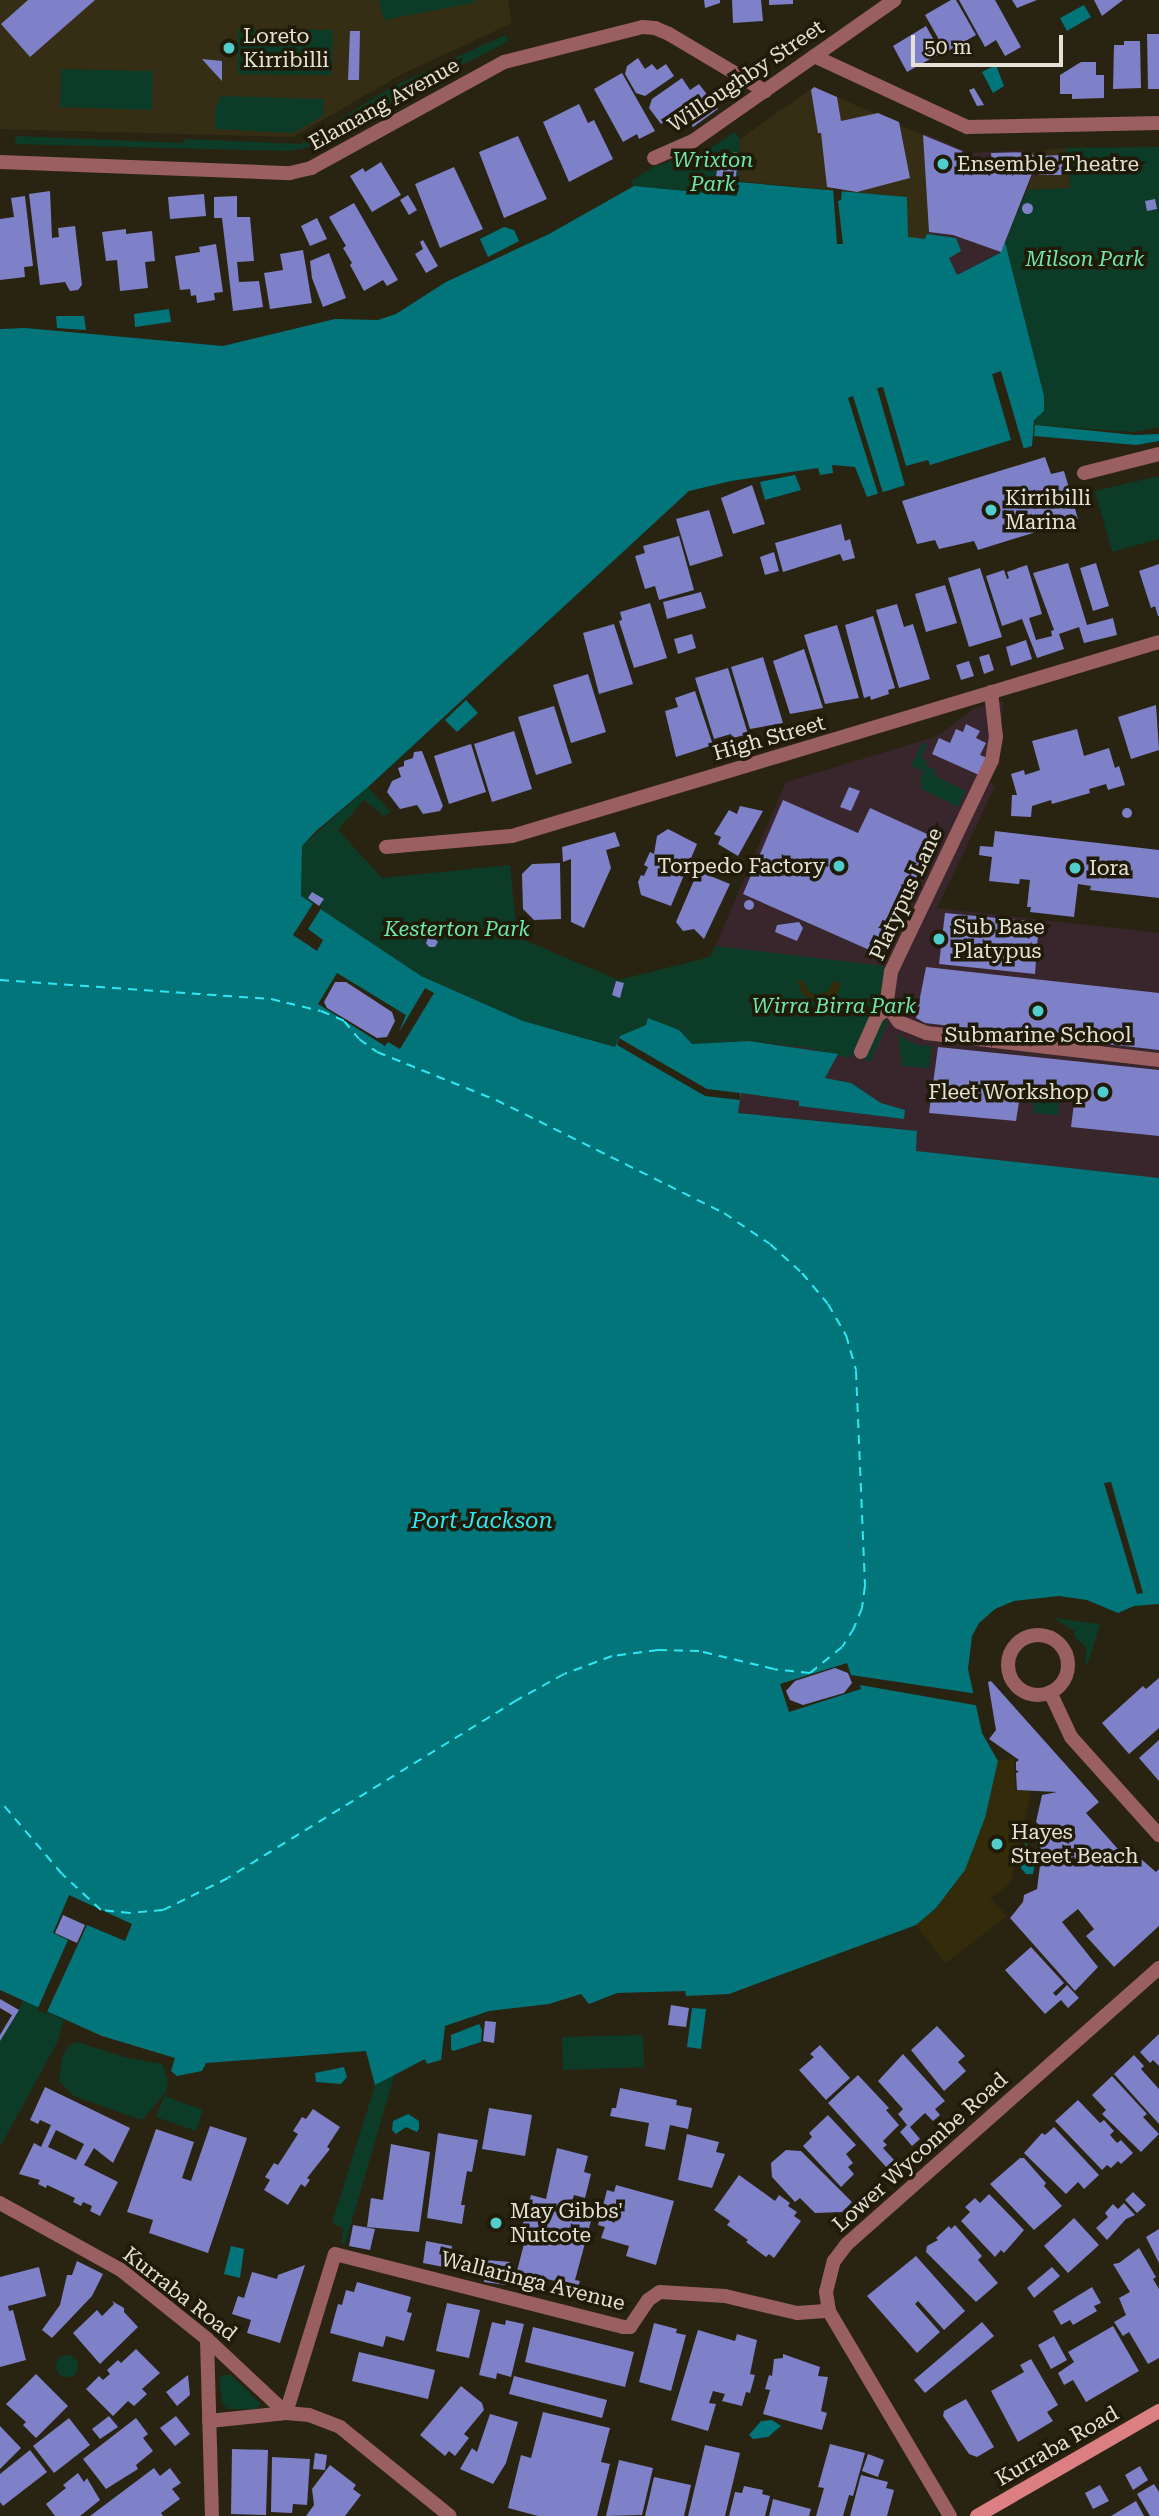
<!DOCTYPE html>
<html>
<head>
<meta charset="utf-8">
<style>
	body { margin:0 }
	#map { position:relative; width:1159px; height:2516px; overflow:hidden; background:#292412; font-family:"Roboto Serif",serif }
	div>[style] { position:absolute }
	.commercial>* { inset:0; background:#38262c }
	.built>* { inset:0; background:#352e14 }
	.green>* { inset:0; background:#0c3c28 }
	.round { border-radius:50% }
	.sand>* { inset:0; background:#342b0a }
	.water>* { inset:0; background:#02757b }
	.pier>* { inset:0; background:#292412 }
	.ferry>* { height:2px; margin-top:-1px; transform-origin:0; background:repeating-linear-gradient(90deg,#2de8f3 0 9px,transparent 0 16px) }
	.building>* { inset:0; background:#7e80c8 }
	.street>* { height:14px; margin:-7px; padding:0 7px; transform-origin:7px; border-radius:7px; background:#995f61 }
	.street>.ring { margin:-7px; padding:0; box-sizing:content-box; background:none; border:14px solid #995f61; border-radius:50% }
	.secondary>* { height:14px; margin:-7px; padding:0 7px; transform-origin:7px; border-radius:7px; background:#db7f83 }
	.dots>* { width:19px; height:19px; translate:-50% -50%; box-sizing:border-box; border:4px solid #201b09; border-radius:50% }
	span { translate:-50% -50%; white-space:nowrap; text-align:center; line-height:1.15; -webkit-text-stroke:7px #201b09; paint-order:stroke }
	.poi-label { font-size:21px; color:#e4e1d6 }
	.left { translate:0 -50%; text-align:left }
	.right { translate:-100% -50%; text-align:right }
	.street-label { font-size:21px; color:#e4e1d6 }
	.park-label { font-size:21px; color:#6de7ad; font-style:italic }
	.water-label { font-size:23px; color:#2de8f3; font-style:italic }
	.scale { position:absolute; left:911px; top:35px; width:152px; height:32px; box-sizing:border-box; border:4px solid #e4e1d6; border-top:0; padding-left:9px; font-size:21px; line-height:24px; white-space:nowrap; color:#e4e1d6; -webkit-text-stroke:5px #201b09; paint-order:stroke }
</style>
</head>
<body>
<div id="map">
	<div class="commercial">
		<div style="clip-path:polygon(924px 133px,969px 153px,1029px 150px,1037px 161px,1001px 252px,956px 275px,948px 258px,956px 238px,927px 234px)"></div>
		<div style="clip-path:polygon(1003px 701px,999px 764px,989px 782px,995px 786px,937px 908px,1159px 933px,1159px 1178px,915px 1151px,917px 1131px,738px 1113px,740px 1093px,800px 1101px,800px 1106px,904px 1119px,905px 1110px,881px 1103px,851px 1083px,825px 1078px,838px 1054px,679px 1030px,786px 782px,938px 736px,975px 708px)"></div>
	</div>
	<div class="built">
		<div style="clip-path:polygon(0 0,508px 0,512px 23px,402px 74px,293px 137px,0 129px)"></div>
		<div style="clip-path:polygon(814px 87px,923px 135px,929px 232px,926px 239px,908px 237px,907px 197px,736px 181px,740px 139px)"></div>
		<div style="clip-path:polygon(1065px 148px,1071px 188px,1027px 190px,1037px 161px,1031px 152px)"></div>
	</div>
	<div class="green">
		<div style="clip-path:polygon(379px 0,474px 0,474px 3px,384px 20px)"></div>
		<div style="clip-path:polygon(238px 29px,333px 30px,332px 75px,238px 74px)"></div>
		<div style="clip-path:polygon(505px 35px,508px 41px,309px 147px,290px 151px,15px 144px,16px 136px,182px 143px,185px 139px,300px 144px,392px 87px)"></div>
		<div style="clip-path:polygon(61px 69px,153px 71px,152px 110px,60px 107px)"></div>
		<div style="clip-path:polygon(221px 96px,324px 99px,323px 116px,293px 133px,215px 129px,215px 108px)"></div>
		<div style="clip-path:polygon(735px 132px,740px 139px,738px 196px,634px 186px,631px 181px,655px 166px,706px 151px)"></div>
		<div style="clip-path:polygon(1159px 147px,1159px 427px,1134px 432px,1035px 425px,1034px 420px,1044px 411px,1044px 396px,1005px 242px,1027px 190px,1071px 188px,1065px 148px)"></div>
		<div style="clip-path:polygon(1159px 476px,1159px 539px,1112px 552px,1095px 491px)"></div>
		<div style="clip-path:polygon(928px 743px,921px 758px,927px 761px,925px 765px,935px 770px,935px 776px,966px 791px,958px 807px,922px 789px,920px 779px,924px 771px,911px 766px,922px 744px)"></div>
		<div style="clip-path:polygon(368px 787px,391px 812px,384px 816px,364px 800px,338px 830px,382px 878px,510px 865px,517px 937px,618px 980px,710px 957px,716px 946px,884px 966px,881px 993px,887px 1024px,870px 1062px,852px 1054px,849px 1058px,809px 1048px,749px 1041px,691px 1044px,679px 1030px,648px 1018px,646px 1025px,620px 1036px,616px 1047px,523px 1021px,421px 976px,301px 896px,302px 846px)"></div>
		<div style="clip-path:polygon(898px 1035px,917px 1045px,932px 1046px,929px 1068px,902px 1066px)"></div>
		<div style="clip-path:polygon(1034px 1098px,1060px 1100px,1058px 1115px,1033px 1113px)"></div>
		<div style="clip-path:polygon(1053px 1618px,1100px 1624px,1088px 1664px,1085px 1662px,1087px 1648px,1074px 1636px,1075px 1631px)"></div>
		<div style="clip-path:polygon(25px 1999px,64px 2020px,57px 2043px,0 2147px,0 2040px)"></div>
		<div style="clip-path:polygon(643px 2035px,644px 2067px,563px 2070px,562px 2037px)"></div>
		<div style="clip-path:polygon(77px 2042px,124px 2057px,162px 2064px,168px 2080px,166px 2092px,142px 2120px,74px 2096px,59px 2081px,62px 2057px,69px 2046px)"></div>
		<div style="clip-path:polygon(395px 2073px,345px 2244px,341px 2242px,344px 2229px,332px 2223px,375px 2085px)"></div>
		<div style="clip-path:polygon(164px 2096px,203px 2110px,196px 2131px,156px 2117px)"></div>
		<div class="round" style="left:56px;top:2355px;width:22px;height:22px"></div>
		<div style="clip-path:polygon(222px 2375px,231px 2375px,261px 2404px,256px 2409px,229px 2409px,223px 2405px,219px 2380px)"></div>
	</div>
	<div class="sand">
		<div style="clip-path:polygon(797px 980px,804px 981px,807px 990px,815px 995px,827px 992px,834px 981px,841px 983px,836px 996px,823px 1003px,803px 995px)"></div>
		<div style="clip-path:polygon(1014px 1758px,1015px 1790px,1031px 1791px,1010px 1884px,990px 1898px,1007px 1916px,946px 1963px,916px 1925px,936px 1908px,965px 1870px,985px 1818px,998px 1761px)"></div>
	</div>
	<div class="water">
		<div style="clip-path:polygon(1084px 5px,1091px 17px,1067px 31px,1060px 18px)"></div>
		<div style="clip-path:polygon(996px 65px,1004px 86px,993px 93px,982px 72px)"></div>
		<div style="clip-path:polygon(738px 182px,907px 197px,908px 237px,925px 239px,927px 234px,956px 238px,961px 251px,949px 258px,957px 275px,1000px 253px,1005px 242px,1044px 396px,1044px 411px,1034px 420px,1032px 446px,867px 497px,855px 467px,832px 465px,833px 473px,820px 475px,818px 468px,731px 481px,689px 491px,368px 787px,316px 831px,302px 846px,301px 896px,421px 976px,523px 1021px,615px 1047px,620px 1036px,646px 1025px,648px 1018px,679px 1030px,692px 1044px,749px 1041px,838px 1054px,825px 1078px,851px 1083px,881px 1103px,905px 1110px,904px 1119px,799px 1106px,799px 1101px,741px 1093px,738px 1113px,917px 1131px,916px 1151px,1159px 1178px,1159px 1604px,1134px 1606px,1118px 1613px,1087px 1600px,1059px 1596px,1014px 1601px,995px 1609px,979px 1623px,972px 1636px,968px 1669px,982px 1733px,998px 1761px,985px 1818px,965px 1870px,936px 1908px,916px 1925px,729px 1994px,686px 1996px,685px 1991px,617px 1993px,589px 2004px,581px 1994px,549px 2004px,489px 2011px,445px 2026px,441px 2060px,427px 2064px,425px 2059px,375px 2085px,366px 2051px,206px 2063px,202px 2071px,177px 2076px,171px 2071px,175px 2058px,102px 2036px,0 1990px,0 329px,25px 328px,223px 346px,335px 319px,378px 320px,396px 314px,446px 282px,549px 234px,634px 186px,737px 196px)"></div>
		<div style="clip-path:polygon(504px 227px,514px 230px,519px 241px,488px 257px,480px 239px)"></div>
		<div style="clip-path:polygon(169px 309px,171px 322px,135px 327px,134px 314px)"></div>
		<div style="clip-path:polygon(56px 316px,84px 316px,86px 330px,57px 328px)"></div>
		<div style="clip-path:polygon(1035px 425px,1135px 435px,1159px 434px,1159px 441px,1136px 445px,1034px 436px)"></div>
		<div style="clip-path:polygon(795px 475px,801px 490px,765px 500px,760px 482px)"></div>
		<div style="clip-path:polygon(466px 700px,478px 713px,457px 732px,445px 720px)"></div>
		<div style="clip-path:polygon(1025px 1843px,1037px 1854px,1033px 1874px,1026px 1874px,1021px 1868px)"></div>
		<div style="clip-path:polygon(692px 2008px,706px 2009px,701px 2049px,687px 2047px)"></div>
		<div style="clip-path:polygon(479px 2024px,482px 2030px,481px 2042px,453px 2051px,451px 2049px,451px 2035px)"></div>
		<div style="clip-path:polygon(344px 2067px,347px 2077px,341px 2084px,316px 2082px,315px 2073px)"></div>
		<div style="clip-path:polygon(408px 2114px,419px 2121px,419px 2129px,417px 2132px,406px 2127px,396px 2134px,392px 2130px,393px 2121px)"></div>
		<div style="clip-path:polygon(231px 2246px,244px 2249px,240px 2278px,224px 2274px)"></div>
		<div style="clip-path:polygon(772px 2420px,781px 2426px,768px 2437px,753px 2439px,749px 2435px,761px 2421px)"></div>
	</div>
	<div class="pier">
		<div style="clip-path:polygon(833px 188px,842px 189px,841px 200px,838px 201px,843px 244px,837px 244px)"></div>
		<div style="clip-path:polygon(1001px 371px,1025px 453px,906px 489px,877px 388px,883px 387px,906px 466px,928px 460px,930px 465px,1011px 440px,992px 374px)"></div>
		<div style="clip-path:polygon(853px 396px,884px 496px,879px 497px,848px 398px)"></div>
		<div style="clip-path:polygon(314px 902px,322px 907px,308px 929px,323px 940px,317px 951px,293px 935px)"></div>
		<div style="clip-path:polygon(337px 973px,406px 1015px,399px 1032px,425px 988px,434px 993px,400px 1049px,388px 1042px,385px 1046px,318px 1004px)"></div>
		<div style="clip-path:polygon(619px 1038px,707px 1089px,740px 1093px,740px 1100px,705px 1096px,617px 1045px)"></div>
		<div style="clip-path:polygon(1111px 1482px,1143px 1593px,1137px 1594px,1104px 1483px)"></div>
		<div style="clip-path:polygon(847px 1663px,851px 1675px,978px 1694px,980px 1706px,860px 1685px,861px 1689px,789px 1712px,780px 1684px)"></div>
		<div style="clip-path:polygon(69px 1895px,132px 1924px,125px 1941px,87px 1925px,46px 2014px,37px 2010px,68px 1940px,53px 1933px)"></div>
	</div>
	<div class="ferry">
		<div style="left:0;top:980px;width:272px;rotate:4deg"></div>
		<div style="left:271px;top:999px;width:51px;rotate:13.5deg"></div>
		<div style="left:321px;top:1011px;width:25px;rotate:23deg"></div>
		<div style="left:344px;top:1021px;width:23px;rotate:50deg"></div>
		<div style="left:359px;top:1039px;width:22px;rotate:36deg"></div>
		<div style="left:377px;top:1052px;width:128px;rotate:22deg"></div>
		<div style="left:496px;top:1100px;width:254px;rotate:26.4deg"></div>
		<div style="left:724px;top:1213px;width:55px;rotate:34deg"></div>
		<div style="left:770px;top:1244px;width:43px;rotate:42.2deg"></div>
		<div style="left:802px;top:1273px;width:40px;rotate:50deg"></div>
		<div style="left:828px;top:1304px;width:36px;rotate:60deg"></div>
		<div style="left:846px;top:1335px;width:37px;rotate:74deg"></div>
		<div style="left:856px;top:1371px;width:215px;rotate:87.6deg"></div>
		<div style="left:865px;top:1586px;width:22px;rotate:98deg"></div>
		<div style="left:862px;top:1608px;width:22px;rotate:112deg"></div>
		<div style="left:854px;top:1628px;width:22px;rotate:122deg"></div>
		<div style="left:842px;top:1647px;width:41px;rotate:140.9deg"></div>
		<div style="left:810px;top:1673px;width:36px;rotate:-174deg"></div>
		<div style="left:774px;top:1669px;width:77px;rotate:-166.5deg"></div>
		<div style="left:699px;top:1651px;width:41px;rotate:-178.6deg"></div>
		<div style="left:658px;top:1650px;width:46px;rotate:172.6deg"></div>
		<div style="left:612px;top:1656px;width:51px;rotate:159.4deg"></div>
		<div style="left:564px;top:1674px;width:54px;rotate:151deg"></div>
		<div style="left:517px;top:1700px;width:339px;rotate:148.4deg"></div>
		<div style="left:228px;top:1878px;width:72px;rotate:153.8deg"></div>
		<div style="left:163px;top:1910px;width:33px;rotate:175deg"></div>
		<div style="left:130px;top:1913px;width:29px;rotate:-174deg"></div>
		<div style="left:101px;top:1910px;width:53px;rotate:-137.3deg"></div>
		<div style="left:62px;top:1874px;width:96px;rotate:-130.3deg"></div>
	</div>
	<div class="building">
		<div style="clip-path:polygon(28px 0,95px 0,30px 57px,1px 24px)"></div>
		<div style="clip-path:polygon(704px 0,720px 0,720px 3px,705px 8px)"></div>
		<div style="clip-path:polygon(732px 0,761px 0,763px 21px,733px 23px)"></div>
		<div style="clip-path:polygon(769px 0,793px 0,793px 4px,769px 5px)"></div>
		<div style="clip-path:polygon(951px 0,956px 0,976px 35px,946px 52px,925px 15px)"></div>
		<div style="clip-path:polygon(959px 0,995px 0,1021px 47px,1005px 56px,996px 40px,985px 47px)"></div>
		<div style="clip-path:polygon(1012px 0,1037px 0,1017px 8px)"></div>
		<div style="clip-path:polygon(1094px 0,1123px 0,1102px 16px)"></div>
		<div style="clip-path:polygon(926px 26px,941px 53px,907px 72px,893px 46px)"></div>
		<div style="clip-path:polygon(350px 31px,360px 31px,359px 80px,348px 80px)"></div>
		<div style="clip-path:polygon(1147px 34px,1159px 34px,1159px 89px,1148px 89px)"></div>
		<div style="clip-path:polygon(1124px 41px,1140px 41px,1141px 88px,1113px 89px,1114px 45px,1124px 45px)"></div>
		<div style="clip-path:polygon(638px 58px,645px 69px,652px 64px,657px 70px,666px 64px,674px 76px,645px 96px,636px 93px,625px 74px,627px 66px)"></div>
		<div style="clip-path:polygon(202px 59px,222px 61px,222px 81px,209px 67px)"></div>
		<div style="clip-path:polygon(1081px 62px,1096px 62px,1096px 75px,1104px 75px,1104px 98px,1072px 99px,1072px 94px,1060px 94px,1060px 75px)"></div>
		<div style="clip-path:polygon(622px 73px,655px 131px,639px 139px,637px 134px,623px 142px,594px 89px)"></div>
		<div style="clip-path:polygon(682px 78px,690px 90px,699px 84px,718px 109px,693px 127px,679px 112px,661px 124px,649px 108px,652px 99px)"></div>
		<div style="clip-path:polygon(814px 87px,837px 97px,841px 121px,878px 113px,899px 122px,910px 178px,857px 192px,827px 187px,821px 133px,818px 133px,811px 90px)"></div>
		<div style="clip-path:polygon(974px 88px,984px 105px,977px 106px,969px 90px)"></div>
		<div style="clip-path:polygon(579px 104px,588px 123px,594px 120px,613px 159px,569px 182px,543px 122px)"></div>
		<div style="clip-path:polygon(923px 135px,962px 151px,963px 177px,972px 158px,992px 165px,991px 153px,1031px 152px,1037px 161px,1001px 252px,953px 235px,929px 232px)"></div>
		<div style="clip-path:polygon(518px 136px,547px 199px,504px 218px,479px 152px)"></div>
		<div style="clip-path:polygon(734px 152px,738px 153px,735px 189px,715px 187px,717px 169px)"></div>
		<div style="clip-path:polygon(1062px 155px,1062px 175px,1039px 175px,1039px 156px)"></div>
		<div style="clip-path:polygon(381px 162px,401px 195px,372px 212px,350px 176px,363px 168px,365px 172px)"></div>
		<div style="clip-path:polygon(454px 167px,483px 229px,440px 248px,415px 184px)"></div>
		<div style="clip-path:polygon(50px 191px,52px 238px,59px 237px,58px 228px,75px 226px,82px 285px,78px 290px,70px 291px,65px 282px,40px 285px,29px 194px)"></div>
		<div style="clip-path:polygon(204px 194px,206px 216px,170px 219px,168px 197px)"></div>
		<div style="clip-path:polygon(408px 195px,417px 210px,409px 215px,400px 200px)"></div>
		<div style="clip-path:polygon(25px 196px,33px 266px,24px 267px,25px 277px,0 280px,0 219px,14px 217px,11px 198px)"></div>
		<div style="clip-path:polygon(237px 196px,237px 217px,250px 217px,254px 261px,237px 262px,239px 282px,259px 281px,263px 307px,233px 311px,222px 218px,214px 218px,214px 197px)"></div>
		<div style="clip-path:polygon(1155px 199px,1157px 209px,1147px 211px,1145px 201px)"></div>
		<div class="round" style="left:1021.5px;top:202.5px;width:11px;height:11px"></div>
		<div style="clip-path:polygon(354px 203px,398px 280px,387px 286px,383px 280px,364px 291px,350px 265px,352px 263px,343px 248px,346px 246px,329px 217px)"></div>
		<div style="clip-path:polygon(317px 218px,327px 239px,310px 246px,301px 226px)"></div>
		<div style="clip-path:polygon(126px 229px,126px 234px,152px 231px,155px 261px,145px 262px,148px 288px,120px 291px,117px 260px,106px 261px,102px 232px)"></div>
		<div style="clip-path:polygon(423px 240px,438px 266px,426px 273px,415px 254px,423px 249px,420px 242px)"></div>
		<div style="clip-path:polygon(216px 244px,223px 292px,214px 293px,215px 300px,197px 303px,196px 295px,191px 296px,190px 289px,180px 290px,175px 256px,200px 252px,199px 247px)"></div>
		<div style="clip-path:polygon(303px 250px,312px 303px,270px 309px,264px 273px,283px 270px,280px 254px)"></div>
		<div style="clip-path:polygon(329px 253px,346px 298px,323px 307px,312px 278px,310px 261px)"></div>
		<div style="clip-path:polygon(1045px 457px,1051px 474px,1064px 471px,1078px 519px,978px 550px,974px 541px,939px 549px,935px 540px,917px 544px,902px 501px)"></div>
		<div style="clip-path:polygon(752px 485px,765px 524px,733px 534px,721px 498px)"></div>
		<div style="clip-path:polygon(709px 510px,723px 556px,690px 566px,676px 519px)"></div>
		<div style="clip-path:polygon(841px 524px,845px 541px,850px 539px,855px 558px,843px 561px,840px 554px,783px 572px,775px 543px)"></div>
		<div style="clip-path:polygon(679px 536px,694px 590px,659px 600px,655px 586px,645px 589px,635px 556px,645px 553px,643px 546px)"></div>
		<div style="clip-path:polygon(774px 552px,779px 571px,765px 575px,760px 557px)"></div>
		<div style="clip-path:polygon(1068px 563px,1087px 625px,1113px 618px,1117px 635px,1084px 643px,1079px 627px,1059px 634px,1064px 649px,1037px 658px,1022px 619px,1002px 626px,986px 576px,1004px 570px,1007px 579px,1009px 578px,1007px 572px,1027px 565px,1042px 614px,1029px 618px,1036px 640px,1052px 636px,1051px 631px,1054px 630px,1033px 573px)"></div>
		<div style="clip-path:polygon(1096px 563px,1109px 606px,1093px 611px,1080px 568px)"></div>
		<div style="clip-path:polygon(1159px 564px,1159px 616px,1158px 616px,1155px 606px,1151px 608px,1139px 571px)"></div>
		<div style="clip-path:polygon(980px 568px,1002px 637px,969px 647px,948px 578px)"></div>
		<div style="clip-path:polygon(945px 585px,957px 623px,926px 632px,915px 594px)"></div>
		<div style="clip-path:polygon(701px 592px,706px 608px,667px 619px,663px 602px)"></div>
		<div style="clip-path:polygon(650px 603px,667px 658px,634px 668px,619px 621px,622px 620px,620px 612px)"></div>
		<div style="clip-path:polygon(897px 604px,904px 627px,913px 624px,930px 679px,899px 688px,876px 610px)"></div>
		<div style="clip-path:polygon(873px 616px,895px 688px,888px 690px,889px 694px,871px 700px,870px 696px,864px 698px,845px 625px)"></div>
		<div style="clip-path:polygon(614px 624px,633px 684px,599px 694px,583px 633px)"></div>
		<div style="clip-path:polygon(837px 625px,859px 698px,825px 704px,804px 635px)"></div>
		<div style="clip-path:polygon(692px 634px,696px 648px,678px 654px,674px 639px)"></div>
		<div style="clip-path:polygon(1026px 640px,1032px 659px,1011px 666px,1006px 647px)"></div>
		<div style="clip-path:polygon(804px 649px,823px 708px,790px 714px,773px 661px)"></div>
		<div style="clip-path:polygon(989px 654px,994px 670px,984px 674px,979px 657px)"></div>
		<div style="clip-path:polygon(763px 657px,783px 723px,750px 729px,731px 667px)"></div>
		<div style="clip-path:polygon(969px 661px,974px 676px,961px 680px,956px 665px)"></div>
		<div style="clip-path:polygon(728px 668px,748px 734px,733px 738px,731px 734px,714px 739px,695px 678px)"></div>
		<div style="clip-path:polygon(588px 674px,606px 732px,571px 743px,553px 685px)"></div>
		<div style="clip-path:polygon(695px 691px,713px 745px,676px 757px,665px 711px,678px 707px,675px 698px)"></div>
		<div style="clip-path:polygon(1156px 705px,1159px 750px,1131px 759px,1118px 717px)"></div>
		<div style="clip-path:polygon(554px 706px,572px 763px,536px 775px,518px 717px)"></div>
		<div style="clip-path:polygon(966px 724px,980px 731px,976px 738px,986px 743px,980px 755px,987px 758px,979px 775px,932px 754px,939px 738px,950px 743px,956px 729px,963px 732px)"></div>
		<div style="clip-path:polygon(1077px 729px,1084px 756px,1109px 748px,1115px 768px,1119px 766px,1125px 785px,1108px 790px,1106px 784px,1089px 789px,1090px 793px,1052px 804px,1051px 800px,1032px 806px,1031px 817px,1011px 816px,1012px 795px,1017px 795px,1011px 774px,1024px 770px,1025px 775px,1040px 770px,1032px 741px)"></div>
		<div style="clip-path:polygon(514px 731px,532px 789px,492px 802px,474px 744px)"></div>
		<div style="clip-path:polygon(471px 744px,486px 792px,449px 804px,434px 756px)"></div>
		<div style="clip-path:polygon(422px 751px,443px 806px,440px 811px,423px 814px,417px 805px,400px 809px,387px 792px,392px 781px,401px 777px,398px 768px,404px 766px,404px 761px,413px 758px,414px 752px)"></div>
		<div style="clip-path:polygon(849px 787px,860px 791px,851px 811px,840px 807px)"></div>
		<div style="clip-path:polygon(783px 800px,858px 833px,870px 808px,936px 838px,883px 956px,743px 894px)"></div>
		<div style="clip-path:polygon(740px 806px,763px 811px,738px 856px,718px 844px,721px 837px,714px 834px,729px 810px,737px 814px)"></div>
		<div class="round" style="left:1122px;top:808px;width:10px;height:10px"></div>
		<div style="clip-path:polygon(668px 829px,697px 844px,671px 906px,641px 895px,638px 882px,641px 875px,644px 876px,648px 867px,644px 865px,650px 852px,654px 854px,657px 836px)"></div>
		<div style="clip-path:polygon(995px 831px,1159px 850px,1159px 898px,1090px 890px,1091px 886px,1078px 884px,1074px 917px,1030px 912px,1031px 907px,1027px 907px,1030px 880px,1020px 879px,1019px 884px,989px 881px,992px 857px,979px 855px,980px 846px,993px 847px)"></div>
		<div style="clip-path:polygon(615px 832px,620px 846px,606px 850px,611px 868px,584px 928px,571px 922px,571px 859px,563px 862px,562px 847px)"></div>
		<div style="clip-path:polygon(560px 863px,561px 919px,534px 920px,523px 909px,522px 874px,532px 864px)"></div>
		<div style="clip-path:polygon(698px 871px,730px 884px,704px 939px,694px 929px,683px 931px,676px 922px)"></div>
		<div style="clip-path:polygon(312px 892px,324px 899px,319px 906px,308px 898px)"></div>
		<div class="round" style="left:744px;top:900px;width:10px;height:10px"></div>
		<div style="clip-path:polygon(945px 913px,1039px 922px,1035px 974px,939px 964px)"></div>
		<div style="clip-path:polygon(799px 922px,803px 928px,797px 941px,775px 932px,777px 925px)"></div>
		<div style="clip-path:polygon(428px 938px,434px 938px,438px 942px,435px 947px,429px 947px,426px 943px)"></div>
		<div style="clip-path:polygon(926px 967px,1159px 993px,1159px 1050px,925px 1023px,916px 1018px)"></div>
		<div style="clip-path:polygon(616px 981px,624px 983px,620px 998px,612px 995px)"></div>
		<div style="clip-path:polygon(335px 982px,346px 982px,392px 1012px,395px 1021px,387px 1037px,377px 1038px,327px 1008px,324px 1002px)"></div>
		<div style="clip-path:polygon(938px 1047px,1159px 1070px,1159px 1136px,1071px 1127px,1075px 1095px,1021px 1089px,1016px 1121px,929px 1113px)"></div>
		<div style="clip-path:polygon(835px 1668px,848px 1673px,852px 1683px,844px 1693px,803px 1705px,790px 1700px,786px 1691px,795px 1681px)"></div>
		<div style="clip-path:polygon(1159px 1678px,1159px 1728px,1129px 1754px,1102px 1723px,1143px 1686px,1146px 1689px)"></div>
		<div style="clip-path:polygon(991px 1681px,1099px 1802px,1086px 1813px,1117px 1848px,1125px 1857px,1130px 1852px,1139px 1861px,1141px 1859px,1156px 1872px,1159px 1869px,1159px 1926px,1114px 1967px,1086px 1936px,1094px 1929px,1078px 1909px,1062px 1922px,1098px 1967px,1075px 1991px,1010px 1918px,1023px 1902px,1024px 1895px,1037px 1889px,1042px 1850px,1036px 1843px,1040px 1826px,1036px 1822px,1042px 1795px,1057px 1792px,1017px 1790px,1016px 1773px,1019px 1772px,1016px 1770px,1016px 1762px,1019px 1760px,989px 1739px,996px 1730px,988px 1682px)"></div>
		<div style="clip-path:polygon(1159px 1740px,1159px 1781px,1139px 1758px)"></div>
		<div style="clip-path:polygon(63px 1915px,85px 1925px,77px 1943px,55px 1933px)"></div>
		<div style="clip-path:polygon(1031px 1947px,1064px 1983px,1053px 1993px,1056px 1996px,1067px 1985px,1079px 1998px,1068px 2008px,1061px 2000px,1045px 2014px,1005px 1970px)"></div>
		<div style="clip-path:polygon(0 1999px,19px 2010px,0 2041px,0 2035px,12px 2015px,0 2008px)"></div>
		<div style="clip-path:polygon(671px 2005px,689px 2008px,686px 2027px,668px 2025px)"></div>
		<div style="clip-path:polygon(485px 2021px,496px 2022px,494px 2043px,483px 2041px)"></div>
		<div style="clip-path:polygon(937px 2026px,965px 2056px,958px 2062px,966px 2071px,944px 2091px,911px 2050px)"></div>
		<div style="clip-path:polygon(1159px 2034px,1159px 2066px,1153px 2060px,1150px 2063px,1140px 2052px)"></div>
		<div style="clip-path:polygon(820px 2045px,850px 2078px,826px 2100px,799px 2070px,814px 2057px,810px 2054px)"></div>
		<div style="clip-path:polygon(903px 2054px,945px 2101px,935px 2109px,940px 2115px,933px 2121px,925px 2113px,910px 2127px,920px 2139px,912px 2146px,900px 2132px,907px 2125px,898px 2114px,903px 2109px,878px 2081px)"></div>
		<div style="clip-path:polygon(1134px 2055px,1144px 2066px,1141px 2069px,1159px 2089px,1159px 2124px,1114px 2074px)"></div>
		<div style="clip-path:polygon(858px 2075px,889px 2108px,886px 2110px,899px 2125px,883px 2141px,887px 2145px,883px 2148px,895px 2161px,887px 2168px,828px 2103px)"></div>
		<div style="clip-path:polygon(1112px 2076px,1147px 2114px,1143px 2117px,1159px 2134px,1141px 2152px,1102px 2114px,1106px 2110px,1092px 2095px)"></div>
		<div style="clip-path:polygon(evenodd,45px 2087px,130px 2128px,113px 2163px,94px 2148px,84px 2165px,118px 2182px,100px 2216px,90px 2211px,92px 2206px,83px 2202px,81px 2206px,73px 2202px,75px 2198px,47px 2185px,46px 2188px,38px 2184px,40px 2180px,19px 2174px,34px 2143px,41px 2147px,51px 2125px,40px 2120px,38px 2124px,30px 2120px,45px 2087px,56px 2130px,84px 2144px,76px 2160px,48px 2147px,56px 2130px)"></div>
		<div style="clip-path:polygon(620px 2088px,677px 2100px,676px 2105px,692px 2108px,688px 2129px,670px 2125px,665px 2150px,645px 2146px,649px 2123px,610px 2116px,612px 2108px,616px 2108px)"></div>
		<div style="clip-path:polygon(1078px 2100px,1100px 2123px,1104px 2120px,1114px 2131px,1110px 2135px,1117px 2143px,1121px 2140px,1133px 2153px,1121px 2164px,1118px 2161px,1111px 2168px,1107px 2165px,1102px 2170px,1055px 2121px)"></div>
		<div style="clip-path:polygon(489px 2108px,532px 2115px,525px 2156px,482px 2149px)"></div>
		<div style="clip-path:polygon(313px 2109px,340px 2127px,327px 2147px,330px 2149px,307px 2178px,310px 2180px,305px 2187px,301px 2184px,288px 2205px,264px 2190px,270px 2180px,265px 2177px,274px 2163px,278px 2165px,298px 2134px,293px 2131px,302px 2117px,306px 2119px)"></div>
		<div style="clip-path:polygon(828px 2115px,856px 2145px,846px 2154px,853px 2163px,848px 2167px,854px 2174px,841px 2187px,803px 2146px,812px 2137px,809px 2133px)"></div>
		<div style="clip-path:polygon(210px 2126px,247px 2138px,208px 2253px,149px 2233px,153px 2220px,127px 2212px,156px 2129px,194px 2142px,182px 2178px,191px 2181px)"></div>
		<div style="clip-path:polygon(1054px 2127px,1099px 2175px,1084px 2189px,1078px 2182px,1066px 2194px,1024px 2153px,1042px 2133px,1045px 2135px)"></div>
		<div style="clip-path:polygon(438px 2133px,478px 2140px,472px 2172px,467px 2171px,461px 2205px,465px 2205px,462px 2224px,427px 2218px)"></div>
		<div style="clip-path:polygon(687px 2134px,719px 2142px,716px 2152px,725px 2154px,712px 2188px,678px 2180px)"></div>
		<div style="clip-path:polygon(391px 2144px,430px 2152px,419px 2232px,367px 2227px,371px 2198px,383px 2200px)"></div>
		<div style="clip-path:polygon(557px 2148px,588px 2156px,584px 2172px,591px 2174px,585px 2198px,574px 2195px,571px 2204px,594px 2210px,575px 2280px,580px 2281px,576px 2292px,569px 2290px,570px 2285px,517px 2271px,526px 2236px,520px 2234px,531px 2195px,546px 2199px)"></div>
		<div style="clip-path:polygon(786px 2150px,801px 2151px,852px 2202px,842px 2212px,815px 2213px,800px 2198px,795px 2202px,772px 2177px,771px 2163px)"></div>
		<div style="clip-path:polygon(1020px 2158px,1024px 2158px,1046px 2183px,1044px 2186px,1062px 2206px,1034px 2230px,990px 2184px)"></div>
		<div style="clip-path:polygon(739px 2175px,775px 2201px,779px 2195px,790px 2203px,788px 2206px,797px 2212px,794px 2216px,801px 2221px,774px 2258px,769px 2254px,766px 2257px,746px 2242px,748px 2240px,727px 2225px,730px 2221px,714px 2210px)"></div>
		<div style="clip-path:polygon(616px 2185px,674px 2201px,656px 2265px,626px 2256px,629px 2246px,601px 2238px,605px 2227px,598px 2225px,607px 2190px,614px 2192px)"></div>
		<div style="clip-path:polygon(1133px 2192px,1146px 2205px,1137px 2213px,1125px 2200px)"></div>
		<div style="clip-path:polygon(989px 2194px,1024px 2230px,1004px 2253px,1001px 2250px,995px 2257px,961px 2221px,970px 2212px,965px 2207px,975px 2198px,980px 2203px)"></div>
		<div style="clip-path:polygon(1124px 2203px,1135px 2215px,1126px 2219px,1107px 2240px,1096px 2228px,1108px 2217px,1105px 2213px,1113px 2204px,1118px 2209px)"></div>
		<div style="clip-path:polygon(1074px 2218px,1099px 2245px,1068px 2273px,1044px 2246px)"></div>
		<div style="clip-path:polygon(353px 2225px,375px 2229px,370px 2250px,349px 2246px)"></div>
		<div style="clip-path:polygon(955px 2225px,982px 2256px,978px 2260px,998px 2283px,976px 2302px,926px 2252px,927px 2246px,938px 2240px,936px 2238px,949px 2226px,951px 2229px)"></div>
		<div style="clip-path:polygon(1159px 2229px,1159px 2263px,1146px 2237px)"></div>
		<div style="clip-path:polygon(426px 2241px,452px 2246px,449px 2268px,423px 2263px)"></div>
		<div style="clip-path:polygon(1139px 2248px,1156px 2277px,1153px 2279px,1159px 2289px,1159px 2358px,1148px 2364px,1129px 2332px,1123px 2336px,1114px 2322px,1126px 2315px,1119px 2298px,1130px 2292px,1113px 2264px,1119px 2263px)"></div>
		<div style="clip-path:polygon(916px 2256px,965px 2311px,944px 2330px,918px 2301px,915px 2304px,940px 2332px,917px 2353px,867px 2296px)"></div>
		<div style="clip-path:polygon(487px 2260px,510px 2262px,507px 2285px,484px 2282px)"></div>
		<div style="clip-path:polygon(77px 2261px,103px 2274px,92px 2296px,52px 2338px,42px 2330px,60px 2305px,67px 2275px,72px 2275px)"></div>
		<div style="clip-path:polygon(305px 2265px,280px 2343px,247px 2333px,251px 2320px,232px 2314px,238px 2296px,244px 2298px,252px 2272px,277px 2279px,278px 2275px)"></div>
		<div style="clip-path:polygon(39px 2267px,46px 2296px,8px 2306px,9px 2311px,13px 2310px,26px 2360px,0 2367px,0 2277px)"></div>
		<div style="clip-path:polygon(1052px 2267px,1060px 2276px,1034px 2298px,1027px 2288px)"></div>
		<div style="clip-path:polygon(357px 2282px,411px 2297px,407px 2312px,412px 2313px,404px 2341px,386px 2336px,383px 2347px,330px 2333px,338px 2304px,342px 2305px,346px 2290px,354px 2292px)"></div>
		<div style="clip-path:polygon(1092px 2287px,1101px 2303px,1094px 2306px,1097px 2311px,1073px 2325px,1070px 2320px,1061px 2325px,1053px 2311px)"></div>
		<div style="clip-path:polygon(112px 2301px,124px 2308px,124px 2312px,138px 2327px,100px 2364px,73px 2333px,97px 2310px,102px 2316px,114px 2304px)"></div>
		<div style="clip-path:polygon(447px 2303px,480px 2310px,469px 2358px,436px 2351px)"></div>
		<div style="clip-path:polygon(506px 2320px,524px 2324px,511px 2377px,497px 2373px,496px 2379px,479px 2375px,492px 2322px,505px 2325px)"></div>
		<div style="clip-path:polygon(982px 2322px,994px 2336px,925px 2393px,914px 2380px)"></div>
		<div style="clip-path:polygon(654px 2323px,677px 2329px,676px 2333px,686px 2335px,671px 2391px,639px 2382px)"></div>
		<div style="clip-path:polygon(1113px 2326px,1139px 2371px,1086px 2402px,1073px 2380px,1064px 2385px,1058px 2373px,1074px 2362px,1068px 2352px)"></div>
		<div style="clip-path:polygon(533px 2327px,634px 2352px,625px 2387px,525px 2362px)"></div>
		<div style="clip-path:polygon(698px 2330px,735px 2341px,737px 2334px,757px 2340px,750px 2374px,755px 2375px,750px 2393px,746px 2392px,742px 2406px,722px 2401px,725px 2394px,713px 2391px,709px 2403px,716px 2404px,708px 2431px,671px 2420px)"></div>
		<div style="clip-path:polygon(1054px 2336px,1067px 2360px,1051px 2369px,1038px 2345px)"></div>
		<div style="clip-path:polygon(136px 2349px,160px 2373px,142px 2389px,147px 2394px,134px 2406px,128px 2401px,113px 2416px,86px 2389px,99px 2376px,103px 2380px,110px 2374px,107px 2370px,118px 2360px,121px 2363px)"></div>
		<div style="clip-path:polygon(359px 2352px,435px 2370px,428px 2399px,352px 2381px)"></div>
		<div style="clip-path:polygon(783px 2354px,820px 2367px,818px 2376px,828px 2377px,821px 2411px,827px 2413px,822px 2430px,763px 2414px,770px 2390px,765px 2389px,769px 2375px,772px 2376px,774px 2359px,783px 2358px)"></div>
		<div style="clip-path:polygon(1031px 2359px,1058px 2405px,1047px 2412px,1053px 2421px,1018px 2442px,991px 2391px,1024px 2372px,1020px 2365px)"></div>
		<div style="clip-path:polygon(36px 2374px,68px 2406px,36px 2438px,23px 2425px,26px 2422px,6px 2404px)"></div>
		<div style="clip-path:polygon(188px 2375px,190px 2395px,177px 2406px,166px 2392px)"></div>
		<div style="clip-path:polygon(514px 2376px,607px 2400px,602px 2418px,509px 2394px)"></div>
		<div style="clip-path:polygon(461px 2386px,482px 2403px,484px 2410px,464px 2434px,469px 2438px,455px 2456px,449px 2451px,445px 2456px,420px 2435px)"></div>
		<div style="clip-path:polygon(966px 2399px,994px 2447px,977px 2457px,969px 2454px,943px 2416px,944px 2411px)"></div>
		<div style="clip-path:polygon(543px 2412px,610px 2428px,601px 2462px,610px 2464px,597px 2516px,538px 2516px,508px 2508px,521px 2455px,531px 2458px)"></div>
		<div style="clip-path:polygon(490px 2414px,518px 2422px,506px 2463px,493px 2484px,460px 2469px,472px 2448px,477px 2452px)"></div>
		<div style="clip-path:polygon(109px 2416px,118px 2427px,100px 2439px,92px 2429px)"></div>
		<div style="clip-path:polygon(176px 2416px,190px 2434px,175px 2446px,160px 2428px)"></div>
		<div style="clip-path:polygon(69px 2418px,90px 2445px,54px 2473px,33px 2446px)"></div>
		<div style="clip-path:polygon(136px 2418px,148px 2434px,143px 2438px,153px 2451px,136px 2465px,138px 2469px,106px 2489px,83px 2459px)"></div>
		<div style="clip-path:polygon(0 2426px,21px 2448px,0 2469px)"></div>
		<div style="clip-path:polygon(830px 2444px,865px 2453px,853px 2496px,849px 2495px,843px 2516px,816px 2516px,824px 2488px,818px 2487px)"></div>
		<div style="clip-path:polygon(705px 2445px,740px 2453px,725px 2516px,688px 2516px)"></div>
		<div style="clip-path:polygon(232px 2449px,268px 2450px,266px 2515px,231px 2514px)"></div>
		<div style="clip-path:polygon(30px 2450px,47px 2472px,3px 2506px,0 2502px,0 2474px)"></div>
		<div style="clip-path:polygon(315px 2453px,327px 2455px,325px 2470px,313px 2469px)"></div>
		<div style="clip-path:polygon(868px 2454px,884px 2460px,878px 2477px,862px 2471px)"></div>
		<div style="clip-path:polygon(272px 2457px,310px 2459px,307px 2505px,293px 2504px,292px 2513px,271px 2512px)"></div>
		<div style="clip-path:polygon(619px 2460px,653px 2468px,642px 2515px,606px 2516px)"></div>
		<div style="clip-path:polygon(330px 2465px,356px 2485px,353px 2489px,361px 2495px,345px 2516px,306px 2516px,314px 2505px,312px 2489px)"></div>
		<div style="clip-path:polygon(1140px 2466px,1148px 2480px,1133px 2490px,1125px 2475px)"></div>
		<div style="clip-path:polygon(154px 2468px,160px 2476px,170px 2468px,181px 2483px,172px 2489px,180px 2499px,161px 2513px,163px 2516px,90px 2516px)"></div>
		<div style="clip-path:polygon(78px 2473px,84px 2482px,87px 2478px,100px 2500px,80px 2516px,55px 2516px,46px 2504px,66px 2488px,63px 2485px)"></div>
		<div style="clip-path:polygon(861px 2475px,888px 2482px,886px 2488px,894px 2490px,887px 2516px,850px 2516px)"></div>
		<div style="clip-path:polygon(654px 2477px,691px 2485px,684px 2516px,645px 2516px)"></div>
		<div style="clip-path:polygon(1154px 2484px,1159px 2492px,1159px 2516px,1150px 2516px,1137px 2494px)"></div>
		<div style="clip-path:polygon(1100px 2485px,1109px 2501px,1093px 2509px,1085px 2493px)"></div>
		<div style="clip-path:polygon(744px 2486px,763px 2490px,762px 2494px,770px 2496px,765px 2516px,729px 2516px,735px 2492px,742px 2493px)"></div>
		<div style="clip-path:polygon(773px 2499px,811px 2509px,809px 2516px,769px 2516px)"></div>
		<div style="clip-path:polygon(1136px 2501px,1144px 2516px,1111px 2516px)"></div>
	</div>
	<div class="street">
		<div style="left:814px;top:56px;width:169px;rotate:24.9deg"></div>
		<div style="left:967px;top:127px;width:192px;rotate:-1.2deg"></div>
		<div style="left:654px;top:158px;width:43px;rotate:-23.6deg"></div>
		<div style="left:693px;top:141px;width:246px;rotate:-35deg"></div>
		<div style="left:0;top:162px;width:290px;rotate:2.2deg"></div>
		<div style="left:290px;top:173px;width:22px;rotate:-13deg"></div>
		<div style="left:311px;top:168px;width:220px;rotate:-28.8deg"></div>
		<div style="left:504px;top:62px;width:142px;rotate:-14.2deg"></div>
		<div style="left:642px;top:27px;width:13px;rotate:4deg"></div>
		<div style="left:655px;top:28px;width:15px;rotate:23deg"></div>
		<div style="left:669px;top:34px;width:112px;rotate:30.7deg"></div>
		<div style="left:1084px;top:473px;width:77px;rotate:-14.2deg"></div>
		<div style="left:991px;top:692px;width:45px;rotate:83.7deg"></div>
		<div style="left:996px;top:737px;width:23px;rotate:100deg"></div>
		<div style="left:992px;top:760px;width:235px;rotate:115.5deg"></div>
		<div style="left:891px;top:972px;width:27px;rotate:98deg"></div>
		<div style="left:887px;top:999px;width:14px;rotate:69deg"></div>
		<div style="left:892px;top:1012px;width:12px;rotate:55deg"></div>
		<div style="left:899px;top:1022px;width:29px;rotate:22deg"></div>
		<div style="left:926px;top:1033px;width:235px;rotate:6.6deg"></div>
		<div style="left:386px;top:847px;width:126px;rotate:-5deg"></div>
		<div style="left:512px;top:836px;width:675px;rotate:-16.69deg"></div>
		<div style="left:861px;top:1052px;width:39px;rotate:-66deg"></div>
		<div style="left:877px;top:1016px;width:16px;rotate:-35deg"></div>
		<div class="ring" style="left:1008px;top:1635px;width:46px;height:46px"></div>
		<div style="left:1050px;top:1692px;width:50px;rotate:65deg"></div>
		<div style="left:1071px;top:1737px;width:132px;rotate:48.1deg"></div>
		<div style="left:0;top:2203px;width:138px;rotate:29deg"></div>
		<div style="left:121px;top:2270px;width:110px;rotate:38.7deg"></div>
		<div style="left:207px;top:2339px;width:108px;rotate:43.1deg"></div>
		<div style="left:286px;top:2413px;width:23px;rotate:5deg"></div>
		<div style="left:309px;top:2415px;width:33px;rotate:21deg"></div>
		<div style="left:340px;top:2427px;width:141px;rotate:39deg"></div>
		<div style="left:207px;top:2339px;width:177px;rotate:88.4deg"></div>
		<div style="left:209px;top:2421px;width:77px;rotate:-5.9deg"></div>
		<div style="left:286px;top:2413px;width:166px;rotate:-72.9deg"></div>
		<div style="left:335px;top:2254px;width:298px;rotate:14.2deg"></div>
		<div style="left:624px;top:2327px;width:6px"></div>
		<div style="left:630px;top:2327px;width:32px;rotate:-56deg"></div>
		<div style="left:648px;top:2300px;width:14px;rotate:-34deg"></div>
		<div style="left:660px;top:2292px;width:65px;rotate:3.5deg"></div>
		<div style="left:725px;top:2296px;width:74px;rotate:13.3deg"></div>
		<div style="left:797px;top:2313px;width:32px;rotate:-4deg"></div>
		<div style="left:950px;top:2516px;width:238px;rotate:-120.6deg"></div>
		<div style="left:829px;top:2311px;width:19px;rotate:-99deg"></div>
		<div style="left:826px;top:2292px;width:32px;rotate:-76deg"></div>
		<div style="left:834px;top:2261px;width:21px;rotate:-53deg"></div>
		<div style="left:847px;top:2244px;width:417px;rotate:-41.5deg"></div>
	</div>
	<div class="secondary">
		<div style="left:977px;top:2516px;width:210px;rotate:-30deg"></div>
	</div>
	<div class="dots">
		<div style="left:229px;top:48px;background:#52cdce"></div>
		<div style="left:943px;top:164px;background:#52cdce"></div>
		<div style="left:991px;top:510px;background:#52cdce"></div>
		<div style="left:839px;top:866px;background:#52cdce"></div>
		<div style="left:1075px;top:868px;background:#52cdce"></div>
		<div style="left:939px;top:939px;background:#52cdce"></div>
		<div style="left:1038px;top:1011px;background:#52cdce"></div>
		<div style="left:1103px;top:1092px;background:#52cdce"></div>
		<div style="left:997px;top:1844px;background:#52cdce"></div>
		<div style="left:496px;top:2223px;background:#52cdce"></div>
	</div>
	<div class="poi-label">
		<span class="left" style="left:243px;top:48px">Loreto<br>Kirribilli</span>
		<span class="left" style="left:957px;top:164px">Ensemble Theatre</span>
		<span class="left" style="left:1005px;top:510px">Kirribilli<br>Marina</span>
		<span class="right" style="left:825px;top:866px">Torpedo Factory</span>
		<span class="left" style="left:1089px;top:868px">Iora</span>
		<span class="left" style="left:953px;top:939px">Sub Base<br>Platypus</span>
		<span style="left:1038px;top:1035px">Submarine School</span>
		<span class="right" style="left:1089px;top:1092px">Fleet Workshop</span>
		<span class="left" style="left:1011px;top:1844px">Hayes<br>Street Beach</span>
		<span class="left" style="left:510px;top:2223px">May Gibbs'<br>Nutcote</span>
	</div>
	<div class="street-label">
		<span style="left:746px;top:76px;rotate:-34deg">Willoughby Street</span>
		<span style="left:384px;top:104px;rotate:-29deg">Elamang Avenue</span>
		<span style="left:769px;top:738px;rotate:-16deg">High Street</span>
		<span style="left:906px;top:894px;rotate:-65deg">Platypus Lane</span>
		<span style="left:920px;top:2152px;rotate:-42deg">Lower Wycombe Road</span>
		<span style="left:533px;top:2281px;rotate:14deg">Wallaringa Avenue</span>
		<span style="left:180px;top:2294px;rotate:38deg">Kurraba Road</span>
		<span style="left:1057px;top:2446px;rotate:-30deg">Kurraba Road</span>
	</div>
	<div class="park-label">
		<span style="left:713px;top:172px">Wrixton<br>Park</span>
		<span style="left:1085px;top:259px">Milson Park</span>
		<span style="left:457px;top:929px">Kesterton Park</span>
		<span style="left:834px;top:1006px">Wirra Birra Park</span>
	</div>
	<div class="water-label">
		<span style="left:482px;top:1521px">Port Jackson</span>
	</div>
	<div class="scale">50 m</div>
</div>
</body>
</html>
